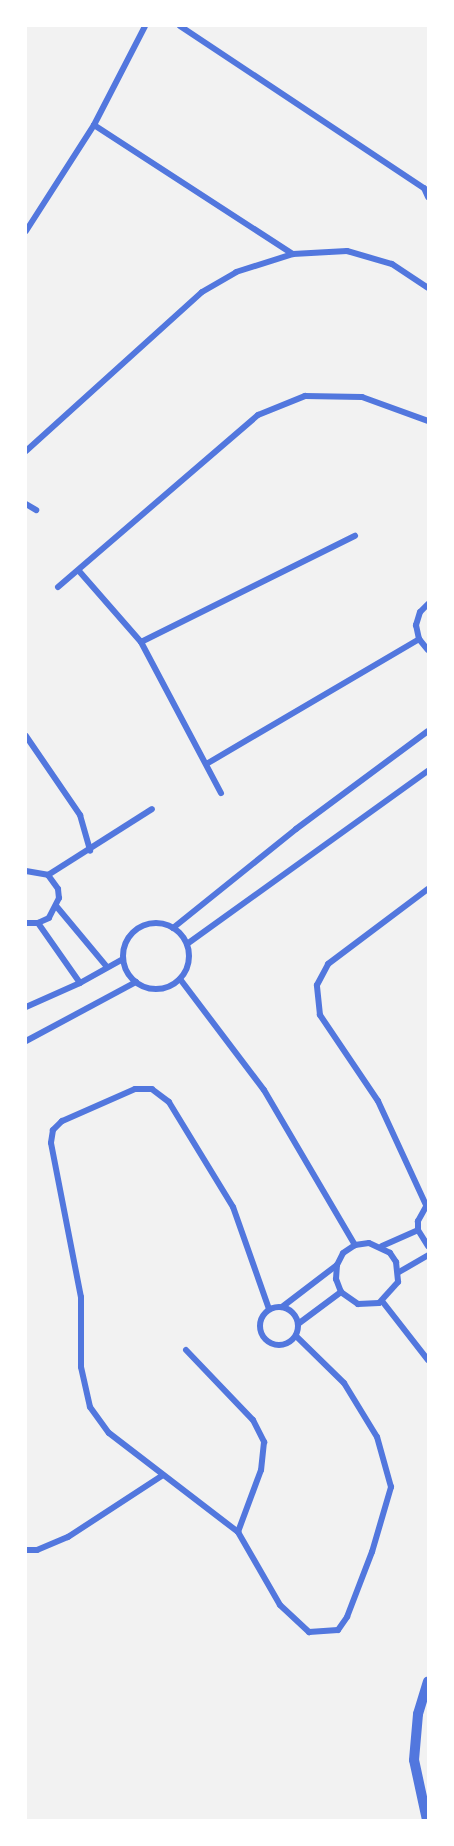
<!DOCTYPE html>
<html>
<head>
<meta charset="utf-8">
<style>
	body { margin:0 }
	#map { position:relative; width:454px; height:1846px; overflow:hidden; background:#f2f2f2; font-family:Quicksand,sans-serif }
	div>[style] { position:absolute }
	.minor>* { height:6px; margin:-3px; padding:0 3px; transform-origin:3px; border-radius:3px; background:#5277de }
	.minor>.ring { margin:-3px; padding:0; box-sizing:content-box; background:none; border:6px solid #5277de; border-radius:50% }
	.tertiary>* { height:10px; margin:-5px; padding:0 5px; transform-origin:5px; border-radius:5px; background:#5277de }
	span { translate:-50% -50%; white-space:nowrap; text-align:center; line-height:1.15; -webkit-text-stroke:4.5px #fff; paint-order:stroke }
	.frame { position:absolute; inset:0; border:27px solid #fff; pointer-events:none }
</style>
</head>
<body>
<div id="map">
	<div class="minor">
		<div style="left:180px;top:26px;width:293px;rotate:33.6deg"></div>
		<div style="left:424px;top:188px;width:10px;rotate:66deg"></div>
		<div style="left:94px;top:125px;width:237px;rotate:33deg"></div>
		<div style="left:26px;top:231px;width:126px;rotate:-57.3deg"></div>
		<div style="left:94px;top:125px;width:111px;rotate:-62.7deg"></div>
		<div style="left:26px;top:451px;width:237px;rotate:-42.1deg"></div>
		<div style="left:202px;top:292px;width:39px;rotate:-30deg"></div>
		<div style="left:236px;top:272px;width:60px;rotate:-17.5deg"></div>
		<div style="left:293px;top:254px;width:54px;rotate:-3.2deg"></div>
		<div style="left:347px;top:251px;width:47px;rotate:16.1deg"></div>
		<div style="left:392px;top:264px;width:43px;rotate:33.7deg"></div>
		<div style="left:26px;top:504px;width:12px;rotate:31deg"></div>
		<div style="left:79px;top:571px;width:94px;rotate:48.9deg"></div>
		<div style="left:141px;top:642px;width:171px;rotate:62.1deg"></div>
		<div style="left:58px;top:587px;width:264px;rotate:-40.7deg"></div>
		<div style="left:258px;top:415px;width:51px;rotate:-22deg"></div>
		<div style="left:305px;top:396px;width:57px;rotate:1deg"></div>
		<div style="left:362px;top:397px;width:70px;rotate:20deg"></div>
		<div style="left:428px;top:604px;width:11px;rotate:135deg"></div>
		<div style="left:420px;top:612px;width:14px;rotate:107deg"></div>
		<div style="left:416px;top:625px;width:14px;rotate:78deg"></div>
		<div style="left:419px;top:639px;width:14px;rotate:51deg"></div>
		<div style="left:141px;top:642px;width:239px;rotate:-26.4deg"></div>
		<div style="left:26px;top:736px;width:96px;rotate:55.6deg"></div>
		<div style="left:80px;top:815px;width:37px;rotate:74deg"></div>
		<div style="left:208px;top:763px;width:245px;rotate:-30.4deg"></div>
		<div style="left:26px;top:871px;width:22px;rotate:10deg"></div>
		<div style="left:48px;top:875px;width:17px;rotate:54deg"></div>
		<div style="left:58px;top:889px;width:9px;rotate:84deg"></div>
		<div style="left:59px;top:898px;width:22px;rotate:117deg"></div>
		<div style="left:49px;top:918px;width:12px;rotate:156deg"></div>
		<div style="left:38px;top:923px;width:12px;rotate:180deg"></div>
		<div style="left:48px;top:875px;width:123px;rotate:-32.4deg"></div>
		<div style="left:57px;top:907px;width:78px;rotate:50.2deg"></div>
		<div style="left:38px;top:923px;width:73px;rotate:55deg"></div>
		<div class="ring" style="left:123px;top:923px;width:60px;height:60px"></div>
		<div style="left:173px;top:928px;width:158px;rotate:-38.8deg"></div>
		<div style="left:296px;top:829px;width:164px;rotate:-36.6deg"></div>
		<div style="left:187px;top:944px;width:297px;rotate:-35.7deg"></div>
		<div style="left:180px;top:979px;width:139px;rotate:52.9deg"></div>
		<div style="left:264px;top:1090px;width:180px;rotate:59.6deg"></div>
		<div style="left:26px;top:1007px;width:59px;rotate:-24deg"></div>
		<div style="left:80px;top:983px;width:49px;rotate:-29.2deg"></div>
		<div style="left:26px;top:1041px;width:125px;rotate:-28.2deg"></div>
		<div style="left:428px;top:1203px;width:21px;rotate:119deg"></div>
		<div style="left:418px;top:1221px;width:9px;rotate:90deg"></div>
		<div style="left:418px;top:1230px;width:19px;rotate:58deg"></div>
		<div style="left:426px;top:1205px;width:115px;rotate:-114.8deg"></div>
		<div style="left:378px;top:1101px;width:104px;rotate:-124deg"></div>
		<div style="left:320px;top:1015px;width:30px;rotate:-96deg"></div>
		<div style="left:317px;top:985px;width:24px;rotate:-62deg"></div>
		<div style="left:328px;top:964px;width:125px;rotate:-36.9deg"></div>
		<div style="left:382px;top:1246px;width:39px;rotate:-24deg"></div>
		<div style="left:399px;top:1272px;width:34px;rotate:-30deg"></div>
		<div style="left:382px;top:1301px;width:75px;rotate:52.1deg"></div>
		<div class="ring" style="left:260px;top:1307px;width:32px;height:32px"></div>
		<div style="left:282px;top:1307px;width:69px;rotate:-37.4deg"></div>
		<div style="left:337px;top:1265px;width:13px;rotate:-63deg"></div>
		<div style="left:343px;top:1253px;width:14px;rotate:-34deg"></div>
		<div style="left:355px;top:1245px;width:14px;rotate:-8deg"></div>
		<div style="left:369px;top:1243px;width:23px;rotate:25deg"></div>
		<div style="left:390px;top:1253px;width:11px;rotate:56deg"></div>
		<div style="left:396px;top:1262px;width:20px;rotate:84deg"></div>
		<div style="left:398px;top:1282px;width:28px;rotate:132deg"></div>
		<div style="left:379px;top:1303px;width:21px;rotate:177deg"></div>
		<div style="left:358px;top:1304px;width:21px;rotate:-145deg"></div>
		<div style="left:341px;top:1292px;width:14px;rotate:-111deg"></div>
		<div style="left:336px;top:1279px;width:14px;rotate:-86deg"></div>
		<div style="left:269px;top:1309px;width:108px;rotate:-109.4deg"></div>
		<div style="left:233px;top:1207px;width:123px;rotate:-121.4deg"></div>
		<div style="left:169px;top:1102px;width:21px;rotate:-143deg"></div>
		<div style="left:152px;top:1089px;width:17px;rotate:180deg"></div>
		<div style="left:135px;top:1089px;width:80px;rotate:156.3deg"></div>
		<div style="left:62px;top:1121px;width:13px;rotate:135deg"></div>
		<div style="left:53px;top:1130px;width:13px;rotate:99deg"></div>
		<div style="left:51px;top:1143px;width:157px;rotate:79deg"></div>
		<div style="left:81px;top:1297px;width:70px;rotate:90deg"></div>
		<div style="left:81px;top:1367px;width:41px;rotate:77.3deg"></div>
		<div style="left:90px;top:1407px;width:32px;rotate:54deg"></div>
		<div style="left:109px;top:1433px;width:163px;rotate:37.5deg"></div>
		<div style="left:238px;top:1532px;width:84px;rotate:60.1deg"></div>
		<div style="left:280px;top:1605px;width:40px;rotate:43deg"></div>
		<div style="left:309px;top:1632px;width:29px;rotate:-4deg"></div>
		<div style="left:338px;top:1630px;width:16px;rotate:-55deg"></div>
		<div style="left:347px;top:1617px;width:70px;rotate:-69deg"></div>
		<div style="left:372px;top:1552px;width:68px;rotate:-73.7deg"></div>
		<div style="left:391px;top:1487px;width:52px;rotate:-105.6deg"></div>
		<div style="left:377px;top:1437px;width:63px;rotate:-121.4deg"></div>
		<div style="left:344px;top:1383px;width:67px;rotate:-135.6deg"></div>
		<div style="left:298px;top:1324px;width:54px;rotate:-36.7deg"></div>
		<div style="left:186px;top:1350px;width:97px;rotate:46.3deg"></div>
		<div style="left:253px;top:1420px;width:25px;rotate:63deg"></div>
		<div style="left:264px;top:1442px;width:28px;rotate:96deg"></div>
		<div style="left:261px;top:1470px;width:66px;rotate:110.4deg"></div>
		<div style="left:26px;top:1550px;width:11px"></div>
		<div style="left:37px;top:1550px;width:34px;rotate:-23deg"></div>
		<div style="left:68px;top:1537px;width:113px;rotate:-33.1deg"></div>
	</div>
	<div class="tertiary">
		<div style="left:427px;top:1820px;width:61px;rotate:-102.2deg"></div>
		<div style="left:414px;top:1760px;width:46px;rotate:-85deg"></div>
		<div style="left:418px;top:1714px;width:34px;rotate:-73deg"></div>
	</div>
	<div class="frame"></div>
</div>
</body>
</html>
